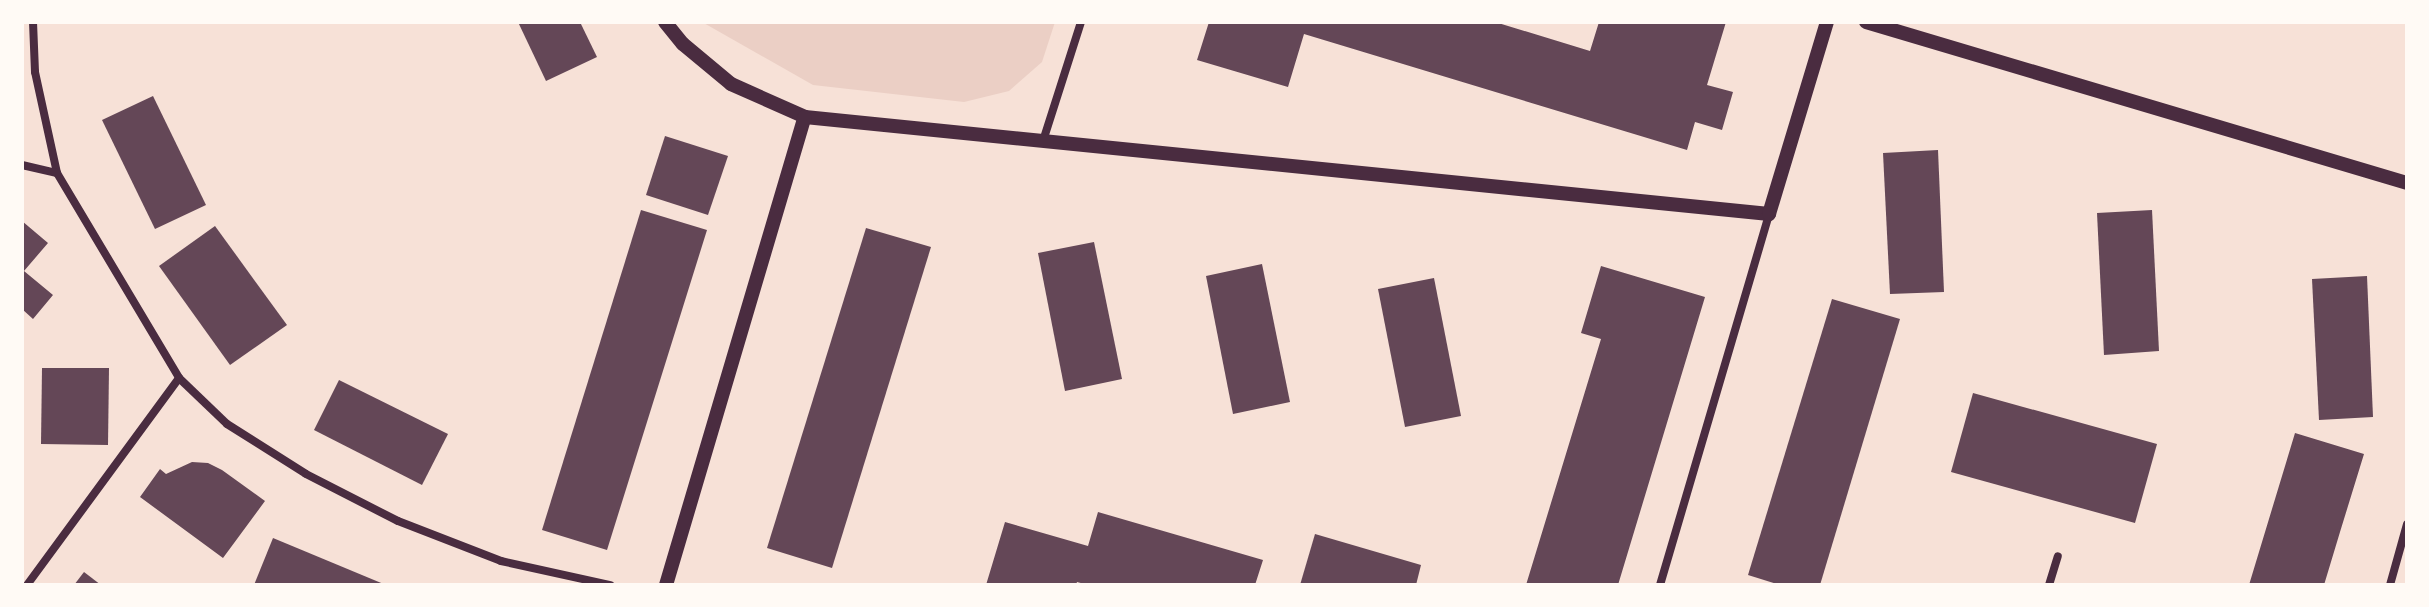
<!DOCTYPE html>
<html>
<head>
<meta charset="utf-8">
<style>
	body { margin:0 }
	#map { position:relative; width:2429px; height:607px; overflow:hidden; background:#f7e1d7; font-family:Spectral,serif }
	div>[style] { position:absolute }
	.green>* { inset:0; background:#ebcfc5 }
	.building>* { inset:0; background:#644757 }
	.minor>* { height:8px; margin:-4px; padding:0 4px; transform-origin:4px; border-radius:4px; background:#4a2c40 }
	.tertiary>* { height:14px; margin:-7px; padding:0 7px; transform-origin:7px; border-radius:7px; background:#4a2c40 }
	span { translate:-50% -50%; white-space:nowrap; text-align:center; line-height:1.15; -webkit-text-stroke:7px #fffaf5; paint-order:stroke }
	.frame { position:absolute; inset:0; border:24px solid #fffaf5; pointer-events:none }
</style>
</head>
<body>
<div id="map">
	<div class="green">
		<div style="clip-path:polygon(702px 22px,1055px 22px,1042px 62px,1009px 91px,964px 102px,813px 85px)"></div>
	</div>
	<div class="building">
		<div style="clip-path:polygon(518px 22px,580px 22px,597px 57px,546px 81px)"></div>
		<div style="clip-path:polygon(1209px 22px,1495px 22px,1590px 51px,1599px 22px,1726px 22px,1707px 85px,1733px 92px,1722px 130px,1695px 122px,1687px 150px,1304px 34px,1288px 87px,1197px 60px)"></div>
		<div style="clip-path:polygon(153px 96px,206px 205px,155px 229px,102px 120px)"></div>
		<div style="clip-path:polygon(665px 136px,728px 156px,708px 215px,646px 195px)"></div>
		<div style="clip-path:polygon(1938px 150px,1944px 292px,1890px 294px,1883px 153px)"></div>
		<div style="clip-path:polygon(641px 210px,707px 230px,607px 550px,542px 530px)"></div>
		<div style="clip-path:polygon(2152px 210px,2159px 351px,2104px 355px,2097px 213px)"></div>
		<div style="clip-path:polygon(22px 221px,48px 243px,24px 271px,53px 295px,33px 319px,22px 309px)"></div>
		<div style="clip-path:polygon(215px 226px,287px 325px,230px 365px,159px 266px)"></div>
		<div style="clip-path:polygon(866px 228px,931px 247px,832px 568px,767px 548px)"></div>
		<div style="clip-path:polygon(1094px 242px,1122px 379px,1065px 391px,1038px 253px)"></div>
		<div style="clip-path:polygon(1262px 264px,1290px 402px,1233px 414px,1206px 276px)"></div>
		<div style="clip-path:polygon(1601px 266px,1705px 297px,1618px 585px,1526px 585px,1601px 339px,1581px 333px)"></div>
		<div style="clip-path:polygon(2367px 276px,2373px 417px,2319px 420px,2312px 279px)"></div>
		<div style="clip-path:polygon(1434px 278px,1461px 416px,1405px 427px,1378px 289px)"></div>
		<div style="clip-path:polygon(1832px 299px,1900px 319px,1820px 585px,1780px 585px,1748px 575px)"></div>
		<div style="clip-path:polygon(42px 368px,109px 368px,108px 445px,41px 444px)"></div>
		<div style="clip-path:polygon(339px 380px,448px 434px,422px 485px,314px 430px)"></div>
		<div style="clip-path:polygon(1973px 393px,2157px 444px,2135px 523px,1951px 472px)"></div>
		<div style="clip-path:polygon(2295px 433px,2364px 454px,2340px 532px,2324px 585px,2249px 585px)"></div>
		<div style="clip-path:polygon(192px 462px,208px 463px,222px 470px,265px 501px,223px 558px,140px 497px,160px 469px,166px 474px)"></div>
		<div style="clip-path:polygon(1098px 512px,1263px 560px,1255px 585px,1088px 585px,1077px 582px,1076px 585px,986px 585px,1005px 522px,1088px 546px)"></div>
		<div style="clip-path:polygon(1315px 534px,1421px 565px,1416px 585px,1300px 585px)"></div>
		<div style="clip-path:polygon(273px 538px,386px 585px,254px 585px)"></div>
		<div style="clip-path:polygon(84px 572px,101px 585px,74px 585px)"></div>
	</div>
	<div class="minor">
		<div style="left:33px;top:22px;width:50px;rotate:87.7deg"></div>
		<div style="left:35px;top:72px;width:103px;rotate:77.7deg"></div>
		<div style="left:57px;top:173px;width:239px;rotate:59.2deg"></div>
		<div style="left:179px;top:378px;width:66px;rotate:43.8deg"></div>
		<div style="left:227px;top:424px;width:93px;rotate:32.3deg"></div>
		<div style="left:306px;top:474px;width:103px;rotate:27.1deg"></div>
		<div style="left:398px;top:521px;width:110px;rotate:21.2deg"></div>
		<div style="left:501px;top:561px;width:112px;rotate:12.4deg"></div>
		<div style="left:1043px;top:141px;width:125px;rotate:-72.3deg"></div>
		<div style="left:22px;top:165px;width:36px;rotate:13deg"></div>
		<div style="left:27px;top:585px;width:257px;rotate:-53.7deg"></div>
		<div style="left:1660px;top:585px;width:387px;rotate:-73.6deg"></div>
		<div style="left:2049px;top:585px;width:30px;rotate:-73deg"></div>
		<div style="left:2390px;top:585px;width:63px;rotate:-74.4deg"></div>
	</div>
	<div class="tertiary">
		<div style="left:665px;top:22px;width:28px;rotate:51deg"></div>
		<div style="left:683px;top:44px;width:62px;rotate:39.8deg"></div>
		<div style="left:731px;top:84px;width:81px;rotate:24deg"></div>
		<div style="left:805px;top:117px;width:969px;rotate:5.75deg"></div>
		<div style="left:1769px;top:214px;width:201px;rotate:-73.2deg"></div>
		<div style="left:1866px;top:22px;width:564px;rotate:16.57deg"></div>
		<div style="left:666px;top:585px;width:488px;rotate:-73.5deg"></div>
	</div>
	<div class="frame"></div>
</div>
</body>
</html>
